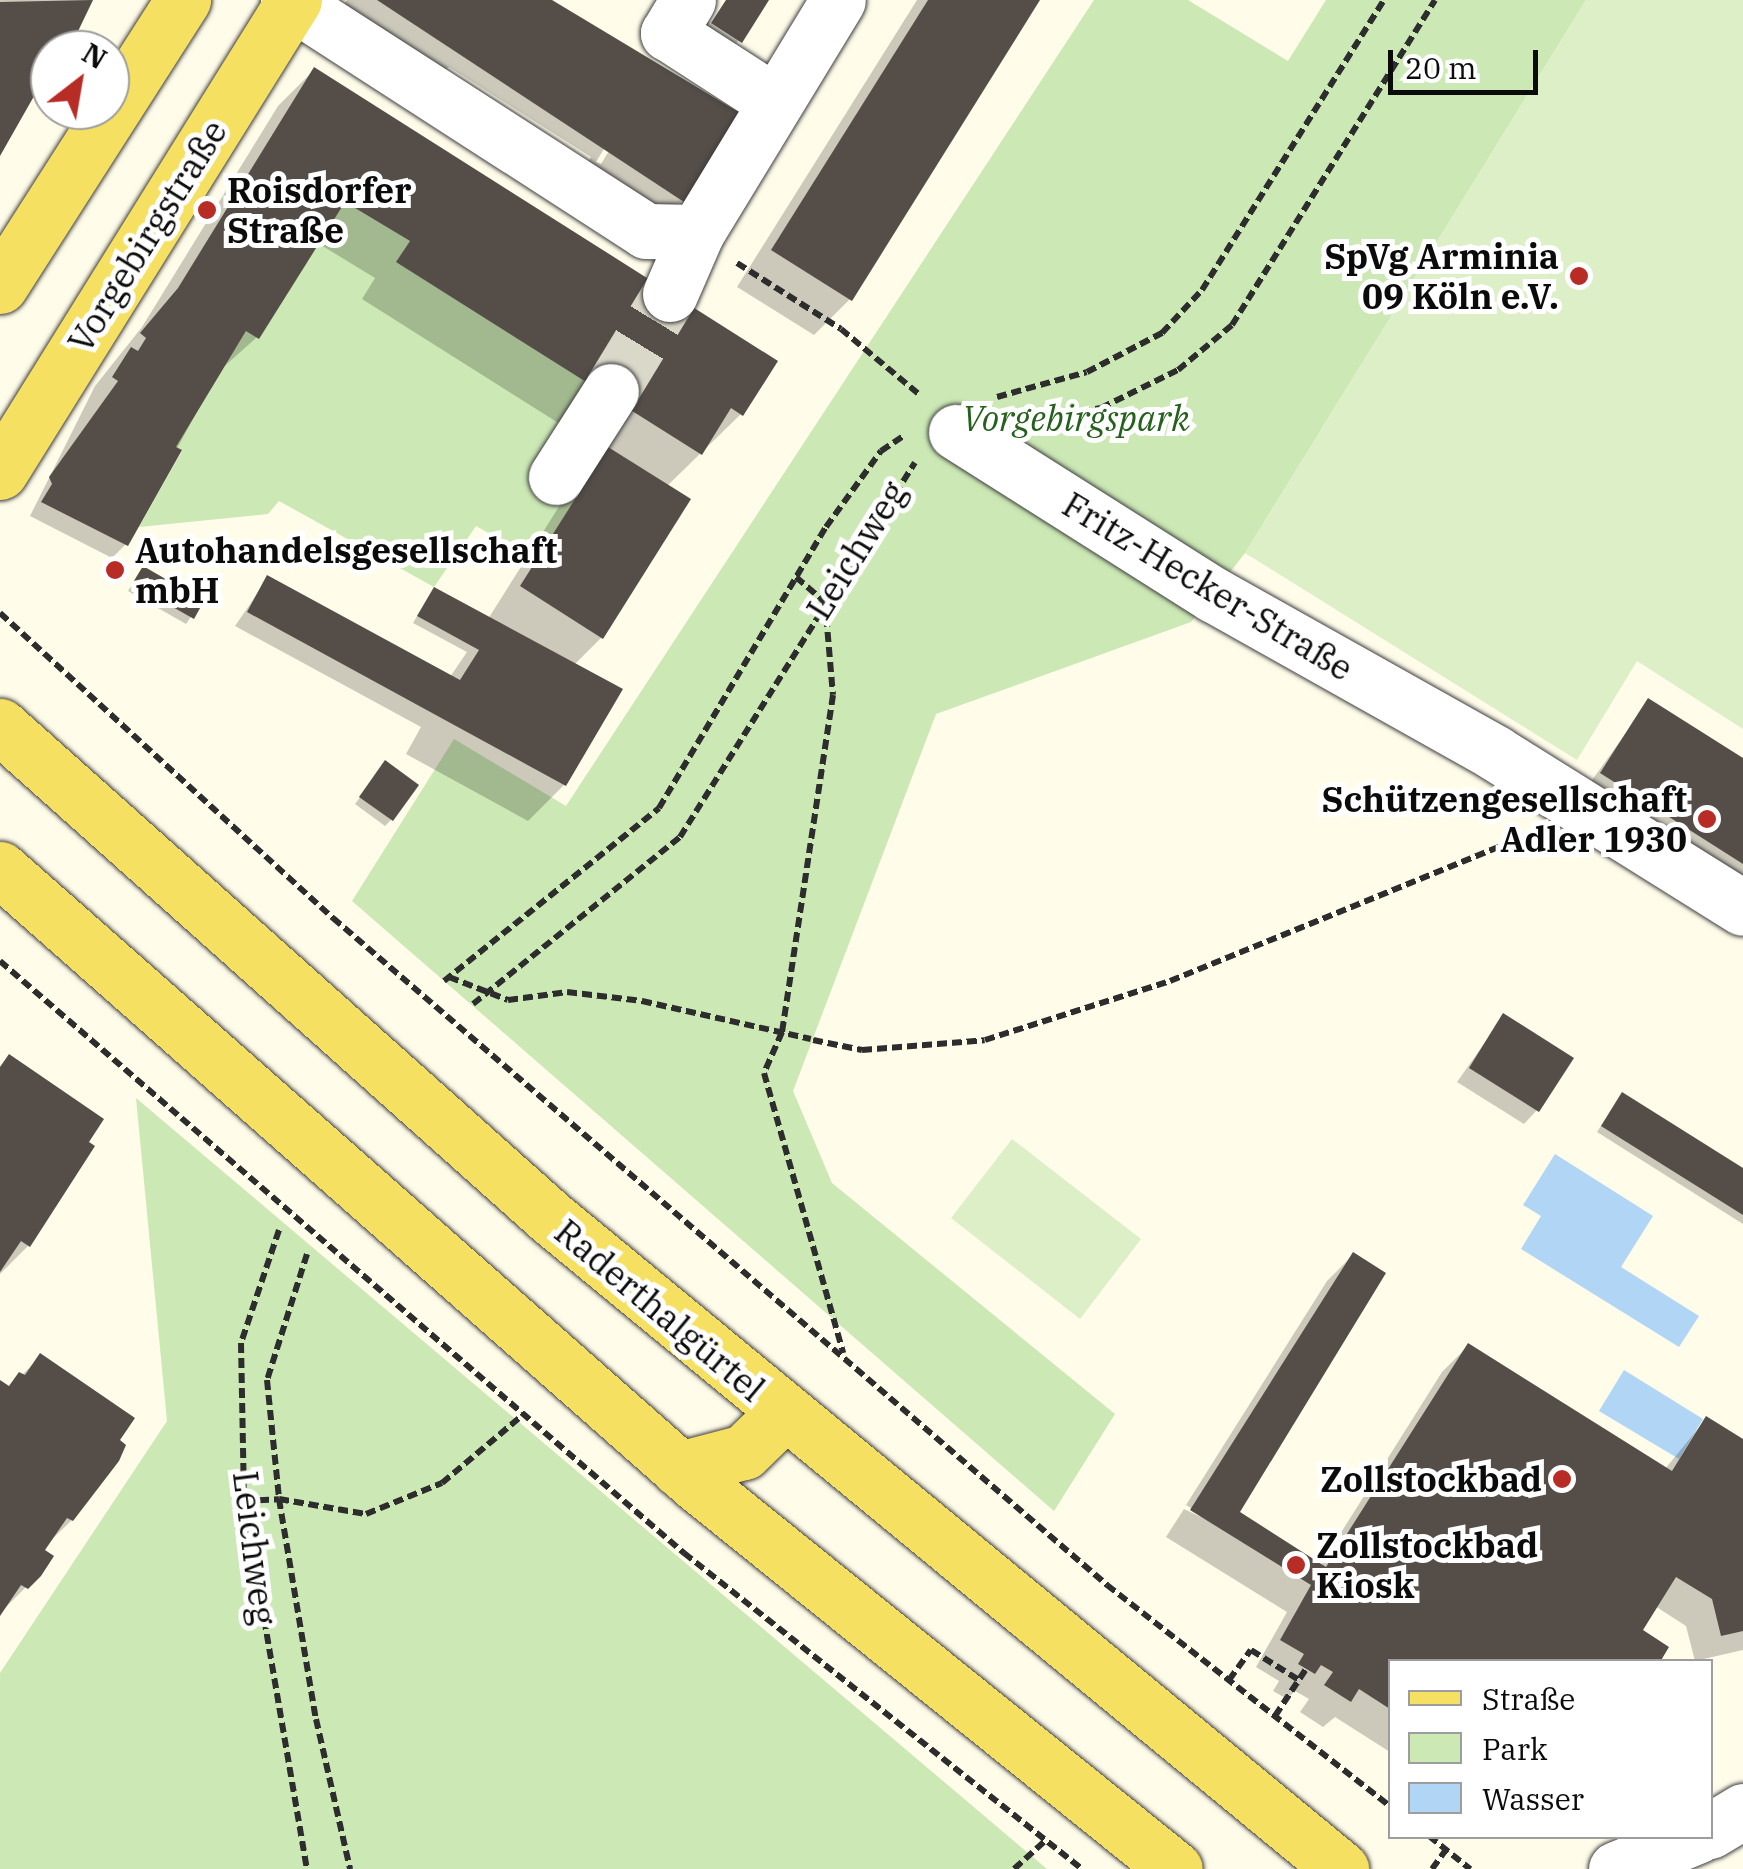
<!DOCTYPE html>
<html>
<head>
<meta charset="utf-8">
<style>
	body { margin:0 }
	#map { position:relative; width:1743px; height:1869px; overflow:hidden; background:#fffcea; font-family:"IBM Plex Serif",serif }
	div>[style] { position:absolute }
	.green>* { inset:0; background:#cbe8b5 }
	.pitch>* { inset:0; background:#ddefc6 }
	.water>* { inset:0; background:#b0d5f5 }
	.shadow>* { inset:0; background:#0003 }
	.building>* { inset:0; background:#544d48 }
	.minor-tunnel>* { height:55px; margin-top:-27.5px; transform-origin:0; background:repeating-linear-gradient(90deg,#dad8c9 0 55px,transparent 0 83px) }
	.path>* { height:6px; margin-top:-3px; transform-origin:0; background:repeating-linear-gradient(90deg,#2d2d2d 0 10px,transparent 0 15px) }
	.roads { filter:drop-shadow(0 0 2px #3e3e3e) drop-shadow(0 0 2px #3e3e3e) }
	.minor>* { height:55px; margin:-27.5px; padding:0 27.5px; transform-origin:27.5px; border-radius:27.5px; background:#fff }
	.major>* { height:55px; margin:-27.5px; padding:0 27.5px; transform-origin:27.5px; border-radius:27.5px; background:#f6e062 }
	.dots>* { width:28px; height:28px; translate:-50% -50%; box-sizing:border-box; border:5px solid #fff; border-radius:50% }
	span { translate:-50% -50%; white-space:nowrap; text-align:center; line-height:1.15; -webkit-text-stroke:10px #fff; paint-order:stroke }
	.poi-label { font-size:35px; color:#0b0b0b; font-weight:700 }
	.left { translate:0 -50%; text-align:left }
	.right { translate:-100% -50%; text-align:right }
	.street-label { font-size:35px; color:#0b0b0b }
	.park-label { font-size:35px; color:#25611d; font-style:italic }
	.legend { position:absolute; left:1388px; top:1659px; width:325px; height:180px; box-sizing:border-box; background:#fff; border:2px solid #9d9d9d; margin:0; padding:12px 18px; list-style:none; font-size:30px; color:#0b0b0b }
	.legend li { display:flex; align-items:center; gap:20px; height:50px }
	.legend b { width:50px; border:2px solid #9d9d9d }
	.north { position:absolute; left:30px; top:30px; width:100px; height:100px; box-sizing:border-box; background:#fff; border:2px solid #9d9d9d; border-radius:50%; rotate:31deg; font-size:28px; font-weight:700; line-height:40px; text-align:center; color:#0b0b0b }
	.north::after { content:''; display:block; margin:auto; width:35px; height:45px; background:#b82c26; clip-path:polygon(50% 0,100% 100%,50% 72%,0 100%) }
	.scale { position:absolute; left:1388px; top:50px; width:150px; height:45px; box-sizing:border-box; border:5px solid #0b0b0b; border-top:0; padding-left:12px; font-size:30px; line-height:35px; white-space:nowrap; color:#0b0b0b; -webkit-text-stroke:8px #fff; paint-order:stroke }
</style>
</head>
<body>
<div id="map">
	<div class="green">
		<div style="clip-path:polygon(1094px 0,1188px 0,1288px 61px,1326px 0,1586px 0,1245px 553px,1191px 622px,936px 714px,793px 1091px,832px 1183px,1115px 1414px,1054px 1511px,352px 901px,454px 739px,566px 806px)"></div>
		<div style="clip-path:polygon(345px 202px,410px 241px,397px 261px,634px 407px,537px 560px,476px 526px,434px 587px,279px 501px,268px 514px,139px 527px,182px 451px,176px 447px,246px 331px)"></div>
		<div style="clip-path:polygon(136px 1098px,1047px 1869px,0 1869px,0 1673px,167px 1421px)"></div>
	</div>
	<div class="pitch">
		<div style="clip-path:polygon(1586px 0,1743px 0,1743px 729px,1637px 661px,1577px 760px,1245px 553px)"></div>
		<div style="clip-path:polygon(1012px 1139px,1141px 1239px,1080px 1319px,951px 1218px)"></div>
	</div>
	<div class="water">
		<div style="clip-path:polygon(1555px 1154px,1653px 1216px,1621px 1267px,1699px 1316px,1679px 1347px,1521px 1249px,1541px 1216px,1523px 1205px)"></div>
		<div style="clip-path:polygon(1624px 1370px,1703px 1419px,1679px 1459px,1599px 1411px)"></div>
	</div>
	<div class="shadow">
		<div style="clip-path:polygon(0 0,91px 0,64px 50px,50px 50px,50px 69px,0 144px)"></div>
		<div style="clip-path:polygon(evenodd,347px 0,548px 0,736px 114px,682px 200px,646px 236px,571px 189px,591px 157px,449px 67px,426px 89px,329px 29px,347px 0,631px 105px,637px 105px,601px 164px,596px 162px,631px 105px)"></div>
		<div style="clip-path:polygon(726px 0,766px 0,734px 47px,707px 30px)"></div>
		<div style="clip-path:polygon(917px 0,1037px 0,850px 299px,814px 335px,737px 287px)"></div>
		<div style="clip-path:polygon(314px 70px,741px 414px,666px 487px,601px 638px,574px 665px,564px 785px,528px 821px,406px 754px,421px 727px,235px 626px,268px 578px,450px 677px,467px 652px,413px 623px,429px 596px,488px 619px,572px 486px,606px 453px,362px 299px,375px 278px,316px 242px,257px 337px,218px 372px,126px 544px,112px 558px,30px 516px,95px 386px,142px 327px,278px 106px)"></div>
		<div style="clip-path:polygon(143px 569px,201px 602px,186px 624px,128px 591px)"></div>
		<div style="clip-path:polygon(1649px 701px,1743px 761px,1743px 884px,1582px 794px)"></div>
		<div style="clip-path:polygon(380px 770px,391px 820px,385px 826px,355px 804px)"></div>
		<div style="clip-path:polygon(1503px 1017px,1537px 1110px,1524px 1124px,1457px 1082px)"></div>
		<div style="clip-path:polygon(9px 1058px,28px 1246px,0 1274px,0 1067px)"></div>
		<div style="clip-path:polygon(1617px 1101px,1743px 1171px,1743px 1224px,1597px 1132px)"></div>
		<div style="clip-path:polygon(1353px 1255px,1237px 1513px,1320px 1566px,1442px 1372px,1468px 1346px,1665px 1469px,1706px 1419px,1743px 1442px,1743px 1650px,1695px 1661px,1686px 1626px,1655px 1606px,1390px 1662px,1390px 1752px,1335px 1717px,1323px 1727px,1300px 1712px,1309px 1699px,1295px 1691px,1287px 1699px,1273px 1691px,1279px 1681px,1256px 1667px,1287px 1612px,1166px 1537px,1184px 1509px,1224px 1528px,1186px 1505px,1327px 1281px)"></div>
		<div style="clip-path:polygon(40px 1357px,72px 1520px,44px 1547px,39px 1574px,0 1613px,0 1383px,8px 1389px)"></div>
	</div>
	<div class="building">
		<div style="clip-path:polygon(93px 0,69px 50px,50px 50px,50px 68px,0 156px,0 2px)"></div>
		<div style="clip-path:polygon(377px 0,552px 0,740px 113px,684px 202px)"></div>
		<div style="clip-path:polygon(726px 0,769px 0,742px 43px,711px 23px)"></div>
		<div style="clip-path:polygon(928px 0,1040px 0,852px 301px,771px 250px)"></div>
		<div style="clip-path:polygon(314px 67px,778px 361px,743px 416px,731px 408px,702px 455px,396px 262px,410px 241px,345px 202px,259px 339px,246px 331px,176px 447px,182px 450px,128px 546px,41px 502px,52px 484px,49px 477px,118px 381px,112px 377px,131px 347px,138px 351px,146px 338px,140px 333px,178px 288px)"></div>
		<div style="clip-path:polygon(608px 447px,691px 499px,603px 639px,520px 586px)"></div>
		<div style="clip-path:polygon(143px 566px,204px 601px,194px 619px,132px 584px)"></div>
		<div style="clip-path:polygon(267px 575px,460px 680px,479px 650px,417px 616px,434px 587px,623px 689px,566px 786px,247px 612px)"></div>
		<div style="clip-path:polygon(1648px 698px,1743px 758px,1743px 864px,1600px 773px)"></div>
		<div style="clip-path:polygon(385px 760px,419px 785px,393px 821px,359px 797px)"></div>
		<div style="clip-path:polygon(1503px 1013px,1574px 1058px,1539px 1112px,1469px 1068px)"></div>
		<div style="clip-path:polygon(9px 1054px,104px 1119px,89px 1142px,95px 1146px,30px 1247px,21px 1241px,0 1272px,0 1067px)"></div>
		<div style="clip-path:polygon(1622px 1092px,1743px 1168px,1743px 1215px,1601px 1126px)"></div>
		<div style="clip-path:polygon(1353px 1252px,1386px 1273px,1240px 1512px,1326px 1567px,1468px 1343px,1672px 1471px,1706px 1416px,1743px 1439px,1743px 1631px,1721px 1636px,1712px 1599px,1676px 1577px,1643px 1630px,1669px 1647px,1660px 1662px,1390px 1662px,1390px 1709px,1359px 1689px,1351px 1702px,1324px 1685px,1333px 1672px,1321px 1665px,1315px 1674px,1298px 1664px,1304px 1654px,1280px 1640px,1311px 1585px,1190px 1510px)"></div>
		<div style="clip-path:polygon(40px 1353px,135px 1418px,120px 1440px,126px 1445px,119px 1461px,73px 1521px,67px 1518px,45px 1550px,54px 1556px,41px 1576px,28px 1589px,21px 1585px,0 1616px,0 1380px,9px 1386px,19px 1372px,25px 1375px)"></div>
	</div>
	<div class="minor-tunnel">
		<div style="left:611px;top:391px;width:114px;rotate:-58.7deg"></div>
	</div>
	<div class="path">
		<div style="left:737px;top:263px;width:123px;rotate:32.4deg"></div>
		<div style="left:841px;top:329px;width:104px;rotate:39.9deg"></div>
		<div style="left:997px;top:397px;width:93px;rotate:-15.5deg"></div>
		<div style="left:1087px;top:372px;width:85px;rotate:-27.5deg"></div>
		<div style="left:1162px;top:333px;width:59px;rotate:-47.1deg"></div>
		<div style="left:1202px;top:290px;width:342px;rotate:-57.9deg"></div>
		<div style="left:1036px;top:419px;width:66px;rotate:-9.6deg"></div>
		<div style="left:1101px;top:408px;width:86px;rotate:-26.3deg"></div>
		<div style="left:1178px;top:370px;width:70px;rotate:-39.8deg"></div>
		<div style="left:1232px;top:325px;width:383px;rotate:-58deg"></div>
		<div style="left:796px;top:577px;width:38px;rotate:41deg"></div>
		<div style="left:825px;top:602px;width:93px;rotate:85.1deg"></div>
		<div style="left:833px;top:695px;width:341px;rotate:98.6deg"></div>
		<div style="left:782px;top:1032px;width:45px;rotate:113.7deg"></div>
		<div style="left:764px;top:1073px;width:291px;rotate:74.2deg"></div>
		<div style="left:0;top:613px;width:452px;rotate:42.5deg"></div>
		<div style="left:333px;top:918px;width:1022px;rotate:40.75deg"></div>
		<div style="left:1107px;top:1585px;width:359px;rotate:38deg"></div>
		<div style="left:0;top:961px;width:905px;rotate:40.88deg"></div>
		<div style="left:684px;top:1553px;width:508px;rotate:38.45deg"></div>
		<div style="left:449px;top:977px;width:63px;rotate:21.3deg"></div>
		<div style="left:508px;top:1000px;width:60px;rotate:-7.7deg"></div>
		<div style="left:567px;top:992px;width:76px;rotate:6.8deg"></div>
		<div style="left:642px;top:1001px;width:173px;rotate:12.7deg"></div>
		<div style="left:444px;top:981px;width:276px;rotate:-38.8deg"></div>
		<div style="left:659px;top:808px;width:327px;rotate:-59.3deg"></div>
		<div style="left:826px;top:527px;width:94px;rotate:-54.1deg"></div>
		<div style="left:881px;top:451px;width:27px;rotate:-34deg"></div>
		<div style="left:473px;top:1004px;width:266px;rotate:-38.9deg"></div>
		<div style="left:680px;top:837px;width:442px;rotate:-57.9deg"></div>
		<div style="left:813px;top:1040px;width:50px;rotate:11.5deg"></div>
		<div style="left:862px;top:1050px;width:123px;rotate:-4.6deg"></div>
		<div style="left:985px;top:1040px;width:194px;rotate:-17.7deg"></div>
		<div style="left:1170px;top:981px;width:387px;rotate:-22.2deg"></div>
		<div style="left:279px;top:1230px;width:119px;rotate:108.6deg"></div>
		<div style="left:241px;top:1343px;width:158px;rotate:88.9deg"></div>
		<div style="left:244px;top:1501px;width:373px;rotate:80.3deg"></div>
		<div style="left:307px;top:1254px;width:132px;rotate:107.6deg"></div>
		<div style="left:267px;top:1380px;width:120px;rotate:84.2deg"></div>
		<div style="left:279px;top:1499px;width:223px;rotate:80.5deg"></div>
		<div style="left:316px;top:1719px;width:154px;rotate:77.2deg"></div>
		<div style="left:244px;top:1501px;width:35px;rotate:-3deg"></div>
		<div style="left:279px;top:1499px;width:88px;rotate:9.8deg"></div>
		<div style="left:366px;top:1514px;width:82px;rotate:-22.2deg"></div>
		<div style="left:442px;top:1483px;width:107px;rotate:-40.1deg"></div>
		<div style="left:1229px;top:1680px;width:37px;rotate:-54deg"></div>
		<div style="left:1251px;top:1650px;width:57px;rotate:32deg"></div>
		<div style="left:1275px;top:1716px;width:56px;rotate:-56.6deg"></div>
		<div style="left:1429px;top:1836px;width:53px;rotate:38.8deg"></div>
		<div style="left:1014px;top:1869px;width:42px;rotate:-42.1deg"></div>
		<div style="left:1432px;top:1869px;width:24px;rotate:-54deg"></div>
	</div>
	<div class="roads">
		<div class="minor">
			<div style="left:288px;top:0;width:426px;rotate:32.8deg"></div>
			<div style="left:646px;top:231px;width:51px;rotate:1.1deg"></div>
			<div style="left:688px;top:0;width:39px;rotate:121deg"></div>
			<div style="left:668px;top:33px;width:127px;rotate:32.8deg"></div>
			<div style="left:670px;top:294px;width:68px;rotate:-66.5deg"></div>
			<div style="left:697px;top:232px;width:271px;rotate:-58.7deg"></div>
			<div style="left:956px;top:432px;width:305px;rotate:32.3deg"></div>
			<div style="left:1214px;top:595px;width:322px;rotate:29.3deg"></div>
			<div style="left:1495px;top:753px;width:292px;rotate:32deg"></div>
			<div style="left:556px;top:477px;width:102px;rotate:-57.4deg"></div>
			<div style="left:1710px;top:1831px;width:39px;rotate:-31deg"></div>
			<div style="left:1616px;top:1869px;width:87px;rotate:-22.2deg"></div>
		</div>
		<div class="major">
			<div style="left:0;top:286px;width:340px;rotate:-57.4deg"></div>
			<div style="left:0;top:472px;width:556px;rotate:-58.08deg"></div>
			<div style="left:0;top:726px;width:739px;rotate:41.76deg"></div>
			<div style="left:551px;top:1218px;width:1024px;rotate:39.49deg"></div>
			<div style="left:0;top:869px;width:931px;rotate:41.43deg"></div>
			<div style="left:698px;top:1485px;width:612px;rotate:38.84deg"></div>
			<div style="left:679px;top:1469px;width:67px;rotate:-14.7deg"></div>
			<div style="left:744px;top:1452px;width:54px;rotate:-44.3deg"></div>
		</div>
	</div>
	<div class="dots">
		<div style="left:207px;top:210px;background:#b82c26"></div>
		<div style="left:1579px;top:276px;background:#b82c26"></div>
		<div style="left:115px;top:570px;background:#b82c26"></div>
		<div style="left:1707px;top:819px;background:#b82c26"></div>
		<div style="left:1562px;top:1479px;background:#b82c26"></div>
		<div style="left:1296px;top:1565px;background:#b82c26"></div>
	</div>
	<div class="poi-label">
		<span class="left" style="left:227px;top:210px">Roisdorfer<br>Straße</span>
		<span class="right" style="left:1559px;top:276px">SpVg Arminia<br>09 Köln e.V.</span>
		<span class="left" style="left:135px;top:570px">Autohandelsgesellschaft<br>mbH</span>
		<span class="right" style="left:1687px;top:819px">Schützengesellschaft<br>Adler 1930</span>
		<span class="right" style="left:1542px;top:1479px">Zollstockbad</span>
		<span class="left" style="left:1316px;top:1565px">Zollstockbad<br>Kiosk</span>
	</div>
	<div class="street-label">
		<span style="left:147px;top:236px;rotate:-58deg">Vorgebirgstraße</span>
		<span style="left:856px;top:550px;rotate:-58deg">Leichweg</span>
		<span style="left:1208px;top:586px;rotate:31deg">Fritz-Hecker-Straße</span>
		<span style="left:660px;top:1310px;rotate:40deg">Raderthalgürtel</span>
		<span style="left:255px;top:1548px;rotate:83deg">Leichweg</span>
	</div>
	<div class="park-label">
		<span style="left:1076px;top:418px">Vorgebirgspark</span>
	</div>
	<ul class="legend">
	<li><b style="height:12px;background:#f6e062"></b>Straße</li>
	<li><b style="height:28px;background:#cbe8b5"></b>Park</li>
	<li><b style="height:28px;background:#b0d5f5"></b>Wasser</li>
	</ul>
	<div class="north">N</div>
	<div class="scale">20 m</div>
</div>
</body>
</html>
